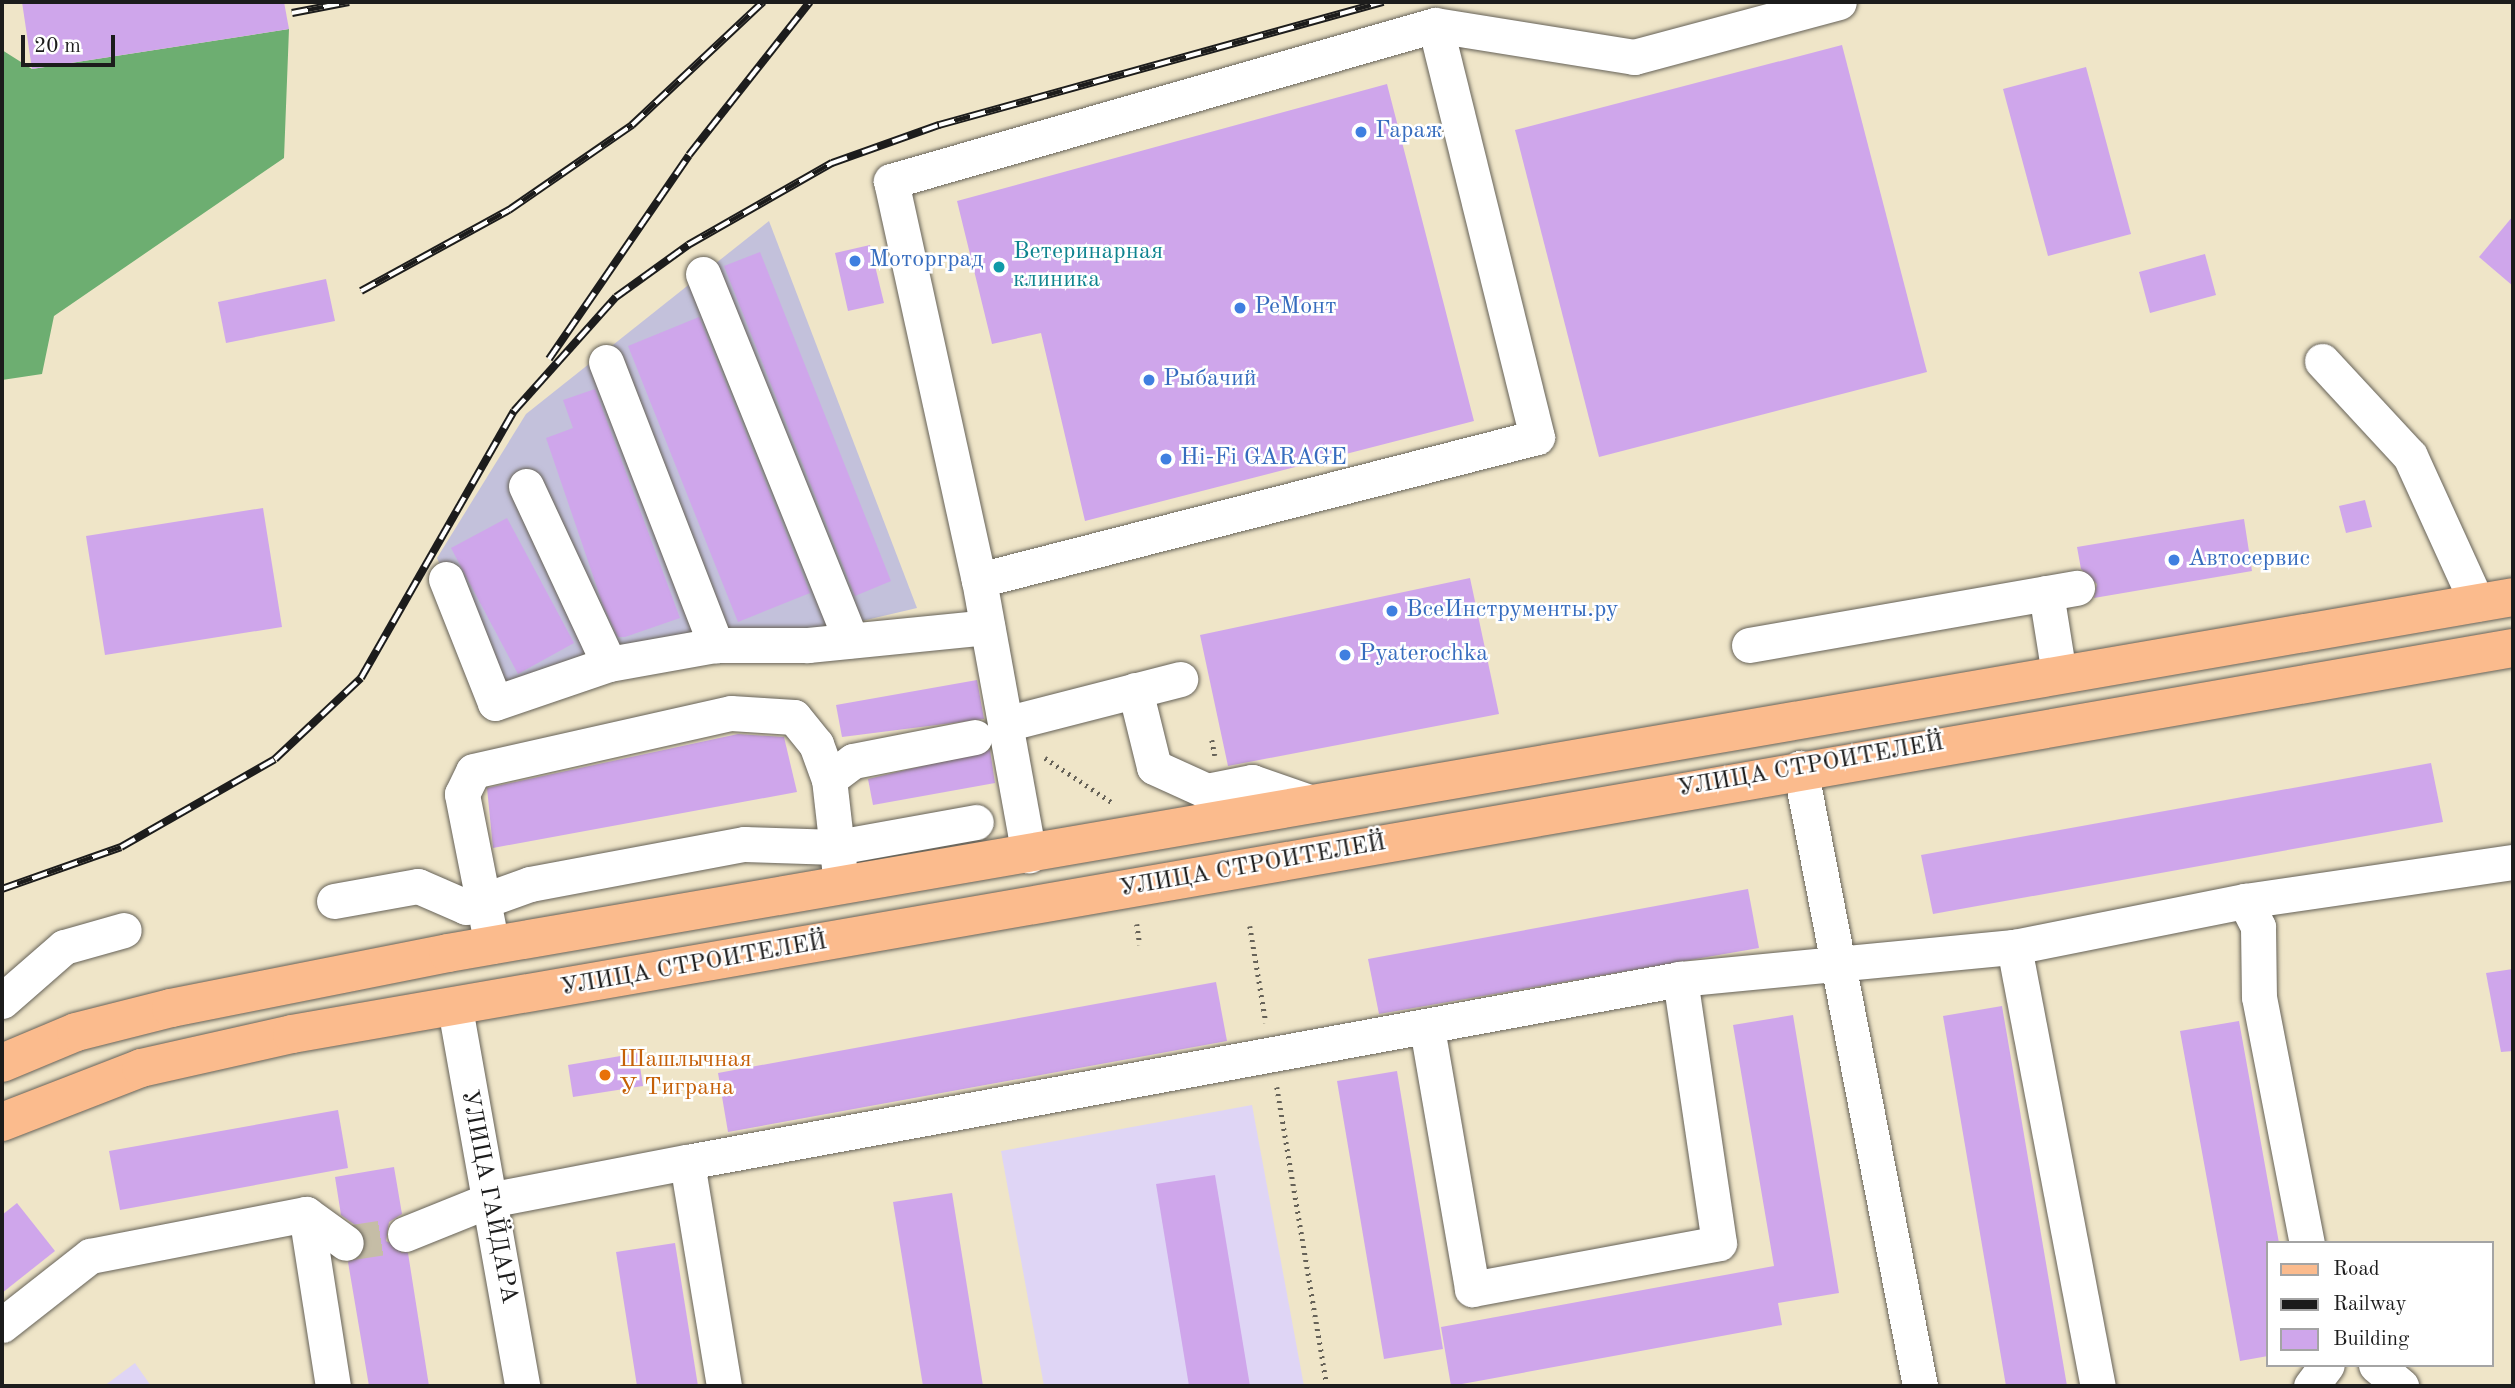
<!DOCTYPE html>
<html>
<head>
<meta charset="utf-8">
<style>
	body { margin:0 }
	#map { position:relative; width:2515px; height:1388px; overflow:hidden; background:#efe5c8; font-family:"Old Standard TT",serif }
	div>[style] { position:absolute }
	.built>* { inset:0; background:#dfd5f5 }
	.industrial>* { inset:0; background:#c3c1db }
	.forest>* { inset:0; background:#6dae71 }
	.building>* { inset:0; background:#cfa6eb }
	.minor-tunnel>* { height:35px; margin-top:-17.5px; transform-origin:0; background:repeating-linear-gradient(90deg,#c5bda6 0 35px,transparent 0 53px) }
	.path>* { height:4.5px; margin-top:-2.25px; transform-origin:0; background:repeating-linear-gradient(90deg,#666258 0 2px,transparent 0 7px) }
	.roads { filter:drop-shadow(0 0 2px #666258) drop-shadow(0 0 2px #666258) }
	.minor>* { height:35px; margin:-17.5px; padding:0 17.5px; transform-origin:17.5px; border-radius:17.5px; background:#fff }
	.major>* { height:38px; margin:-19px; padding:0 19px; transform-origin:19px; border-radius:19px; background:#fbbb8d }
	.rail>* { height:8px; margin-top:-4px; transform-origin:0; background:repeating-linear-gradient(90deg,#fff 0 16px,#1c1c1c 0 32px); box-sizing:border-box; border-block:2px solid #1c1c1c }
	.dots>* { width:19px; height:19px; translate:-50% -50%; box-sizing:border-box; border:4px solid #fff; border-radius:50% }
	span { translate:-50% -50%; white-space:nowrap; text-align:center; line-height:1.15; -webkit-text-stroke:5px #fff; paint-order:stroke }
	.shop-label { font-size:24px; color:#366cbe }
	.left { translate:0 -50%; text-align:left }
	.culture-label { font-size:24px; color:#0d838f }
	.street-label { font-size:24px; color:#1c1c1c }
	.food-label { font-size:24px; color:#c56008 }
	.frame { position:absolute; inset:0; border:4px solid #1c1c1c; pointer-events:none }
	.legend { position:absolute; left:2266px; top:1241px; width:228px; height:126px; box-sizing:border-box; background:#fff; border:2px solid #a4a4a4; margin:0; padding:9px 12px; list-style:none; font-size:21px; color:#1c1c1c }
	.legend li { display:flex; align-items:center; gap:14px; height:35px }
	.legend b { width:35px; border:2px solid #a4a4a4 }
	.scale { position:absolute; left:21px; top:35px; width:94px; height:32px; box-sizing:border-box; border:4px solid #1c1c1c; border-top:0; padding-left:9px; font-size:21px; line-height:24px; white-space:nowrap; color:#1c1c1c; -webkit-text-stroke:5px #fff; paint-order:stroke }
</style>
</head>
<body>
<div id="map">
	<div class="built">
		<div style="clip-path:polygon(1252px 1105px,1304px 1386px,1044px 1386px,1001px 1151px)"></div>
		<div style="clip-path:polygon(135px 1363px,151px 1386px,104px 1386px)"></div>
	</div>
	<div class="industrial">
		<div style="clip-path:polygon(769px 221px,917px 608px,505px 705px,437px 558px,526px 414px)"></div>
	</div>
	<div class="forest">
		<div style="clip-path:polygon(289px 29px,284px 158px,54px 316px,42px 374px,2px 380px,2px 50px,32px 69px)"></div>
	</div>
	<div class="building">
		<div style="clip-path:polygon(22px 2px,284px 2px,289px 29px,32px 69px)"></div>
		<div style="clip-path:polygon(1842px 45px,1927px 372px,1599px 457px,1515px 130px)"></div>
		<div style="clip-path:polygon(2086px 67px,2131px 234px,2048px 256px,2003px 89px)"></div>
		<div style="clip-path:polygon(1387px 84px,1474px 421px,1085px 521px,1041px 333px,992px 344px,957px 201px)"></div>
		<div style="clip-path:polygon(2513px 216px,2513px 286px,2479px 257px)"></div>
		<div style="clip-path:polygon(870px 245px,884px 303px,848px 311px,835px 253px)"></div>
		<div style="clip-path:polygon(760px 252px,891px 581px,855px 596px,724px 266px)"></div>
		<div style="clip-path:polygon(2205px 254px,2216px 295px,2150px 313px,2139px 272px)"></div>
		<div style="clip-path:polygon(326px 279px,335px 321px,226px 343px,218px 302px)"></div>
		<div style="clip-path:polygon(699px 317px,810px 593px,738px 622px,628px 346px)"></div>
		<div style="clip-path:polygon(595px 389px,680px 618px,625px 637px,618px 637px,603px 605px,546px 438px,573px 428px,563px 400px)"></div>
		<div style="clip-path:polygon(2365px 500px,2372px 527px,2346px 533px,2339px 506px)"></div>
		<div style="clip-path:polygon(263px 508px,282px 627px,105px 655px,86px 536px)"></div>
		<div style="clip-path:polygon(507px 518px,574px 643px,518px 674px,451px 548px)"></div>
		<div style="clip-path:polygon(2244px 519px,2252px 571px,2094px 598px,2097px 584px,2081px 569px,2077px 547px)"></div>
		<div style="clip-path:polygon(1470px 578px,1499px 714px,1228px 766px,1200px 635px)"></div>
		<div style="clip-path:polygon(977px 680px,984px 719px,842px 737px,836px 705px)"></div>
		<div style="clip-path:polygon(738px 734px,784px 737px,797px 792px,493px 848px,487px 788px)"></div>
		<div style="clip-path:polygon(990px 750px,995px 783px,873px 805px,868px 779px)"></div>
		<div style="clip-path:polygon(2431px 763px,2443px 822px,1933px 914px,1921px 855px)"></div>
		<div style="clip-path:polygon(1748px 889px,1759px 948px,1379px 1014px,1368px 959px)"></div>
		<div style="clip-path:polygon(2513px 969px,2513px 1051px,2501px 1052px,2486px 973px)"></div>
		<div style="clip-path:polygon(1216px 982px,1227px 1041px,728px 1132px,718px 1073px)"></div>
		<div style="clip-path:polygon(2002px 1006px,2067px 1386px,2006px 1386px,1943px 1016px)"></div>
		<div style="clip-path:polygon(1793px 1015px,1839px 1293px,1778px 1303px,1782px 1325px,1451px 1386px,1441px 1327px,1774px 1266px,1733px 1025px)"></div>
		<div style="clip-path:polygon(2239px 1021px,2279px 1243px,2268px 1243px,2268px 1356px,2240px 1361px,2180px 1031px)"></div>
		<div style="clip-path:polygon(638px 1053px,643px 1086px,573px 1097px,568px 1065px)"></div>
		<div style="clip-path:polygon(1397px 1071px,1443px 1349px,1384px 1359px,1337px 1081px)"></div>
		<div style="clip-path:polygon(338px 1110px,348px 1168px,120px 1210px,109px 1151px)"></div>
		<div style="clip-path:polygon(394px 1167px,402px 1214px,389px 1222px,386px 1241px,408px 1253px,429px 1386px,369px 1386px,348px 1262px,366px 1244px,358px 1227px,341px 1215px,335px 1177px)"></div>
		<div style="clip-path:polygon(1215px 1175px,1250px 1386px,1189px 1386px,1156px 1184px)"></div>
		<div style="clip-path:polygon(952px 1193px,983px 1386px,923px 1386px,893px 1202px)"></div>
		<div style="clip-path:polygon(17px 1203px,55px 1251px,2px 1293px,2px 1215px)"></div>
		<div style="clip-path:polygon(675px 1243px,698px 1386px,637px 1386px,616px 1252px)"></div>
	</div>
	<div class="minor-tunnel">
		<div style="left:346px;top:1243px;width:60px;rotate:-8.7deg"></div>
	</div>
	<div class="path">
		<div style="left:1212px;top:740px;width:16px;rotate:79deg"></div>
		<div style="left:1045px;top:758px;width:82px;rotate:33.5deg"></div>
		<div style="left:1137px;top:924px;width:21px;rotate:82deg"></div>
		<div style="left:1250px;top:926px;width:98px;rotate:80.6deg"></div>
		<div style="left:1277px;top:1087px;width:303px;rotate:80.5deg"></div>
	</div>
	<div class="roads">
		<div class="minor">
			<div style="left:1435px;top:25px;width:202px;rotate:9.1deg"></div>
			<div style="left:1634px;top:57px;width:212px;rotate:-15deg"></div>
			<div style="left:703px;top:274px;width:395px;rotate:68deg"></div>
			<div style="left:2322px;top:361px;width:129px;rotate:47.2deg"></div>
			<div style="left:2410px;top:456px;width:162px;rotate:65.5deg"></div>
			<div style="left:606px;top:362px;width:304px;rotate:68.8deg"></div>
			<div style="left:716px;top:645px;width:92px"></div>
			<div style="left:808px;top:645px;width:180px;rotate:-5.7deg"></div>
			<div style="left:526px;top:486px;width:196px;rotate:65deg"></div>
			<div style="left:609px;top:664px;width:109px;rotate:-10.1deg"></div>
			<div style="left:446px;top:579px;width:133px;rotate:68.4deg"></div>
			<div style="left:495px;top:703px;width:120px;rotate:-18.9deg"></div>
			<div style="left:979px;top:580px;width:576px;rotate:-14.37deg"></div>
			<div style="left:1537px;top:437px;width:424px;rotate:-103.9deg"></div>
			<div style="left:1435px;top:25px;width:566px;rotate:164deg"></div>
			<div style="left:891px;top:181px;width:409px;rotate:77.6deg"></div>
			<div style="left:979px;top:580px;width:280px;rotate:79.7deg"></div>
			<div style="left:2046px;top:593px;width:82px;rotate:80.9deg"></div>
			<div style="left:1749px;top:645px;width:333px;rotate:-9.9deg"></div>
			<div style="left:1135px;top:690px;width:79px;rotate:76.1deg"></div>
			<div style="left:1154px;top:767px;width:58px;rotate:24.4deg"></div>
			<div style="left:1207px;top:791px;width:46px;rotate:-11.3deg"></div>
			<div style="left:1252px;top:782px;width:67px;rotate:19.2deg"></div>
			<div style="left:1005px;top:724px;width:181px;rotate:-14.4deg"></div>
			<div style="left:1800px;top:768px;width:630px;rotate:79.01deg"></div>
			<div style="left:829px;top:779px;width:30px;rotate:-37deg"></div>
			<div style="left:853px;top:761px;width:124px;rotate:-11.1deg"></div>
			<div style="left:334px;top:901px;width:85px;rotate:-10.1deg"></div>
			<div style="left:418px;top:886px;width:52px;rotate:23.6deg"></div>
			<div style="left:466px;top:907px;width:68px;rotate:-19.8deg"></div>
			<div style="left:530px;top:884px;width:218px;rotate:-10.6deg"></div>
			<div style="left:744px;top:844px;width:93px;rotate:1.8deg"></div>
			<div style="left:837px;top:847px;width:141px;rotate:-10.2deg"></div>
			<div style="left:2245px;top:901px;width:29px;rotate:63deg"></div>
			<div style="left:2258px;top:927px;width:70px;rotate:89.2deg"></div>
			<div style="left:2259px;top:997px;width:251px;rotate:79deg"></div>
			<div style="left:492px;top:946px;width:155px;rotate:-101.2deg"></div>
			<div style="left:462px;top:794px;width:25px;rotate:-64deg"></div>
			<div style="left:473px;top:771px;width:264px;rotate:-12.7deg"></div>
			<div style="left:731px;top:713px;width:63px;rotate:3.6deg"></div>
			<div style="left:794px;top:717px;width:35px;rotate:51deg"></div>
			<div style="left:816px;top:744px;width:37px;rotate:70deg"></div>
			<div style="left:829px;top:779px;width:106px;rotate:83.5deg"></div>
			<div style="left:2014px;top:947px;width:236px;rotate:-11.3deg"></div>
			<div style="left:2245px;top:901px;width:271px;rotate:-8.3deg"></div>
			<div style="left:2px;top:1001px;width:82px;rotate:-41.1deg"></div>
			<div style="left:64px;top:947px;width:62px;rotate:-15.8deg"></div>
			<div style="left:455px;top:1008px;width:384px;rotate:79.9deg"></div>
			<div style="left:1427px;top:1028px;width:265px;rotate:80.2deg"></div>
			<div style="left:1472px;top:1289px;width:251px;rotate:-10.5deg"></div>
			<div style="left:1719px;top:1243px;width:267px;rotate:-98.4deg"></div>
			<div style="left:306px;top:1214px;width:174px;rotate:81.1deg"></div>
			<div style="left:405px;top:1234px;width:91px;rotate:-22deg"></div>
			<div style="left:489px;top:1200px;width:202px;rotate:-10.9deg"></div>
			<div style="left:2px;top:1325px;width:112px;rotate:-38.1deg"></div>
			<div style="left:90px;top:1256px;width:220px;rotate:-11deg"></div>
			<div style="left:306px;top:1214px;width:49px;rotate:35.9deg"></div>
			<div style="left:2376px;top:1365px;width:33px;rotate:40deg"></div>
			<div style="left:724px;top:1386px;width:227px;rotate:-99.4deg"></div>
			<div style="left:687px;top:1162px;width:1010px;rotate:-10.44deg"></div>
			<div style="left:1680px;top:979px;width:336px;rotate:-5.5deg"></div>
			<div style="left:2014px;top:947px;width:447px;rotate:79.2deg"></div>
			<div style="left:2311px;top:1386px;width:26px;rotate:-53deg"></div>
		</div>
		<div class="major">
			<div style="left:2px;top:1063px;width:80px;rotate:-22.7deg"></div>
			<div style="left:76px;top:1032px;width:98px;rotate:-14.2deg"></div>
			<div style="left:171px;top:1008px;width:282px;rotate:-11.2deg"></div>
			<div style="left:448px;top:953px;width:2095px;rotate:-9.78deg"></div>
			<div style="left:2px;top:1122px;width:149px;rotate:-21.2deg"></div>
			<div style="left:141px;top:1068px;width:155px;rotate:-12.7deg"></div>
			<div style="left:292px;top:1034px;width:2254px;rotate:-9.86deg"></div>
		</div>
	</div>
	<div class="rail">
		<div style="left:292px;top:13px;width:58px;rotate:-10.9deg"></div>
		<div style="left:361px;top:291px;width:169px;rotate:-28.7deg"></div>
		<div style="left:509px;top:210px;width:150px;rotate:-34.6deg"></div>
		<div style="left:632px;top:125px;width:180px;rotate:-43.2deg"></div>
		<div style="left:549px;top:359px;width:247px;rotate:-55.5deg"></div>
		<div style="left:689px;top:155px;width:195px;rotate:-51.7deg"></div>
		<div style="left:2px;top:889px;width:126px;rotate:-19.4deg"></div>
		<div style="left:121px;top:847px;width:177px;rotate:-29.7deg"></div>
		<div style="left:275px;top:759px;width:118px;rotate:-43.3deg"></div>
		<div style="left:361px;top:678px;width:308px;rotate:-60.2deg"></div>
		<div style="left:514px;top:411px;width:153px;rotate:-48.2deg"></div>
		<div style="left:616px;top:297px;width:89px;rotate:-35.8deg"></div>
		<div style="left:688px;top:245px;width:166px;rotate:-29.7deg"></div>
		<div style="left:832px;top:163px;width:114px;rotate:-19.6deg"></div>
		<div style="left:939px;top:125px;width:461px;rotate:-15.5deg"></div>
	</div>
	<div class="dots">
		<div style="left:1361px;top:132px;background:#3f7fe0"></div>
		<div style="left:855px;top:261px;background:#3f7fe0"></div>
		<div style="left:999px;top:267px;background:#0f9aa8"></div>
		<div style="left:1240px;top:308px;background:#3f7fe0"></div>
		<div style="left:1149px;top:380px;background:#3f7fe0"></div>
		<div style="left:1166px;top:459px;background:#3f7fe0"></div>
		<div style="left:2174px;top:560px;background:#3f7fe0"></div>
		<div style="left:1392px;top:611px;background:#3f7fe0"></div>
		<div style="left:1345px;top:655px;background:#3f7fe0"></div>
		<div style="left:605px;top:1075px;background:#e8710a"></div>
	</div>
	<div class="shop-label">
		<span class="left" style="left:1375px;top:132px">Гараж</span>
		<span class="left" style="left:869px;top:261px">Моторград</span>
		<span class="left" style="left:1254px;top:308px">РеМонт</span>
		<span class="left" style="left:1163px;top:380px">Рыбачий</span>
		<span class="left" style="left:1180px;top:459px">Hi-Fi GARAGE</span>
		<span class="left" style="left:2188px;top:560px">Автосервис</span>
		<span class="left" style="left:1406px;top:611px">ВсеИнструменты.ру</span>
		<span class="left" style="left:1359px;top:655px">Pyaterochka</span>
	</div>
	<div class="culture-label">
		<span class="left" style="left:1013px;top:267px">Ветеринарная<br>клиника</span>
	</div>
	<div class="street-label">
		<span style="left:1811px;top:767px;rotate:-10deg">УЛИЦА СТРОИТЕЛЕЙ</span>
		<span style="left:1253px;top:867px;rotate:-10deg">УЛИЦА СТРОИТЕЛЕЙ</span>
		<span style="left:694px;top:966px;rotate:-10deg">УЛИЦА СТРОИТЕЛЕЙ</span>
		<span style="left:488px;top:1197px;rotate:79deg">УЛИЦА ГАЙДАРА</span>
	</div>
	<div class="food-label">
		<span class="left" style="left:619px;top:1075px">Шашлычная<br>У Тиграна</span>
	</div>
	<div class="frame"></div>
	<ul class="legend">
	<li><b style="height:9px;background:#fbbb8d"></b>Road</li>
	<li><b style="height:9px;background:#1c1c1c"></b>Railway</li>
	<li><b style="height:19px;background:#cfa6eb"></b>Building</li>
	</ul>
	<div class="scale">20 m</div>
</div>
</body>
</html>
